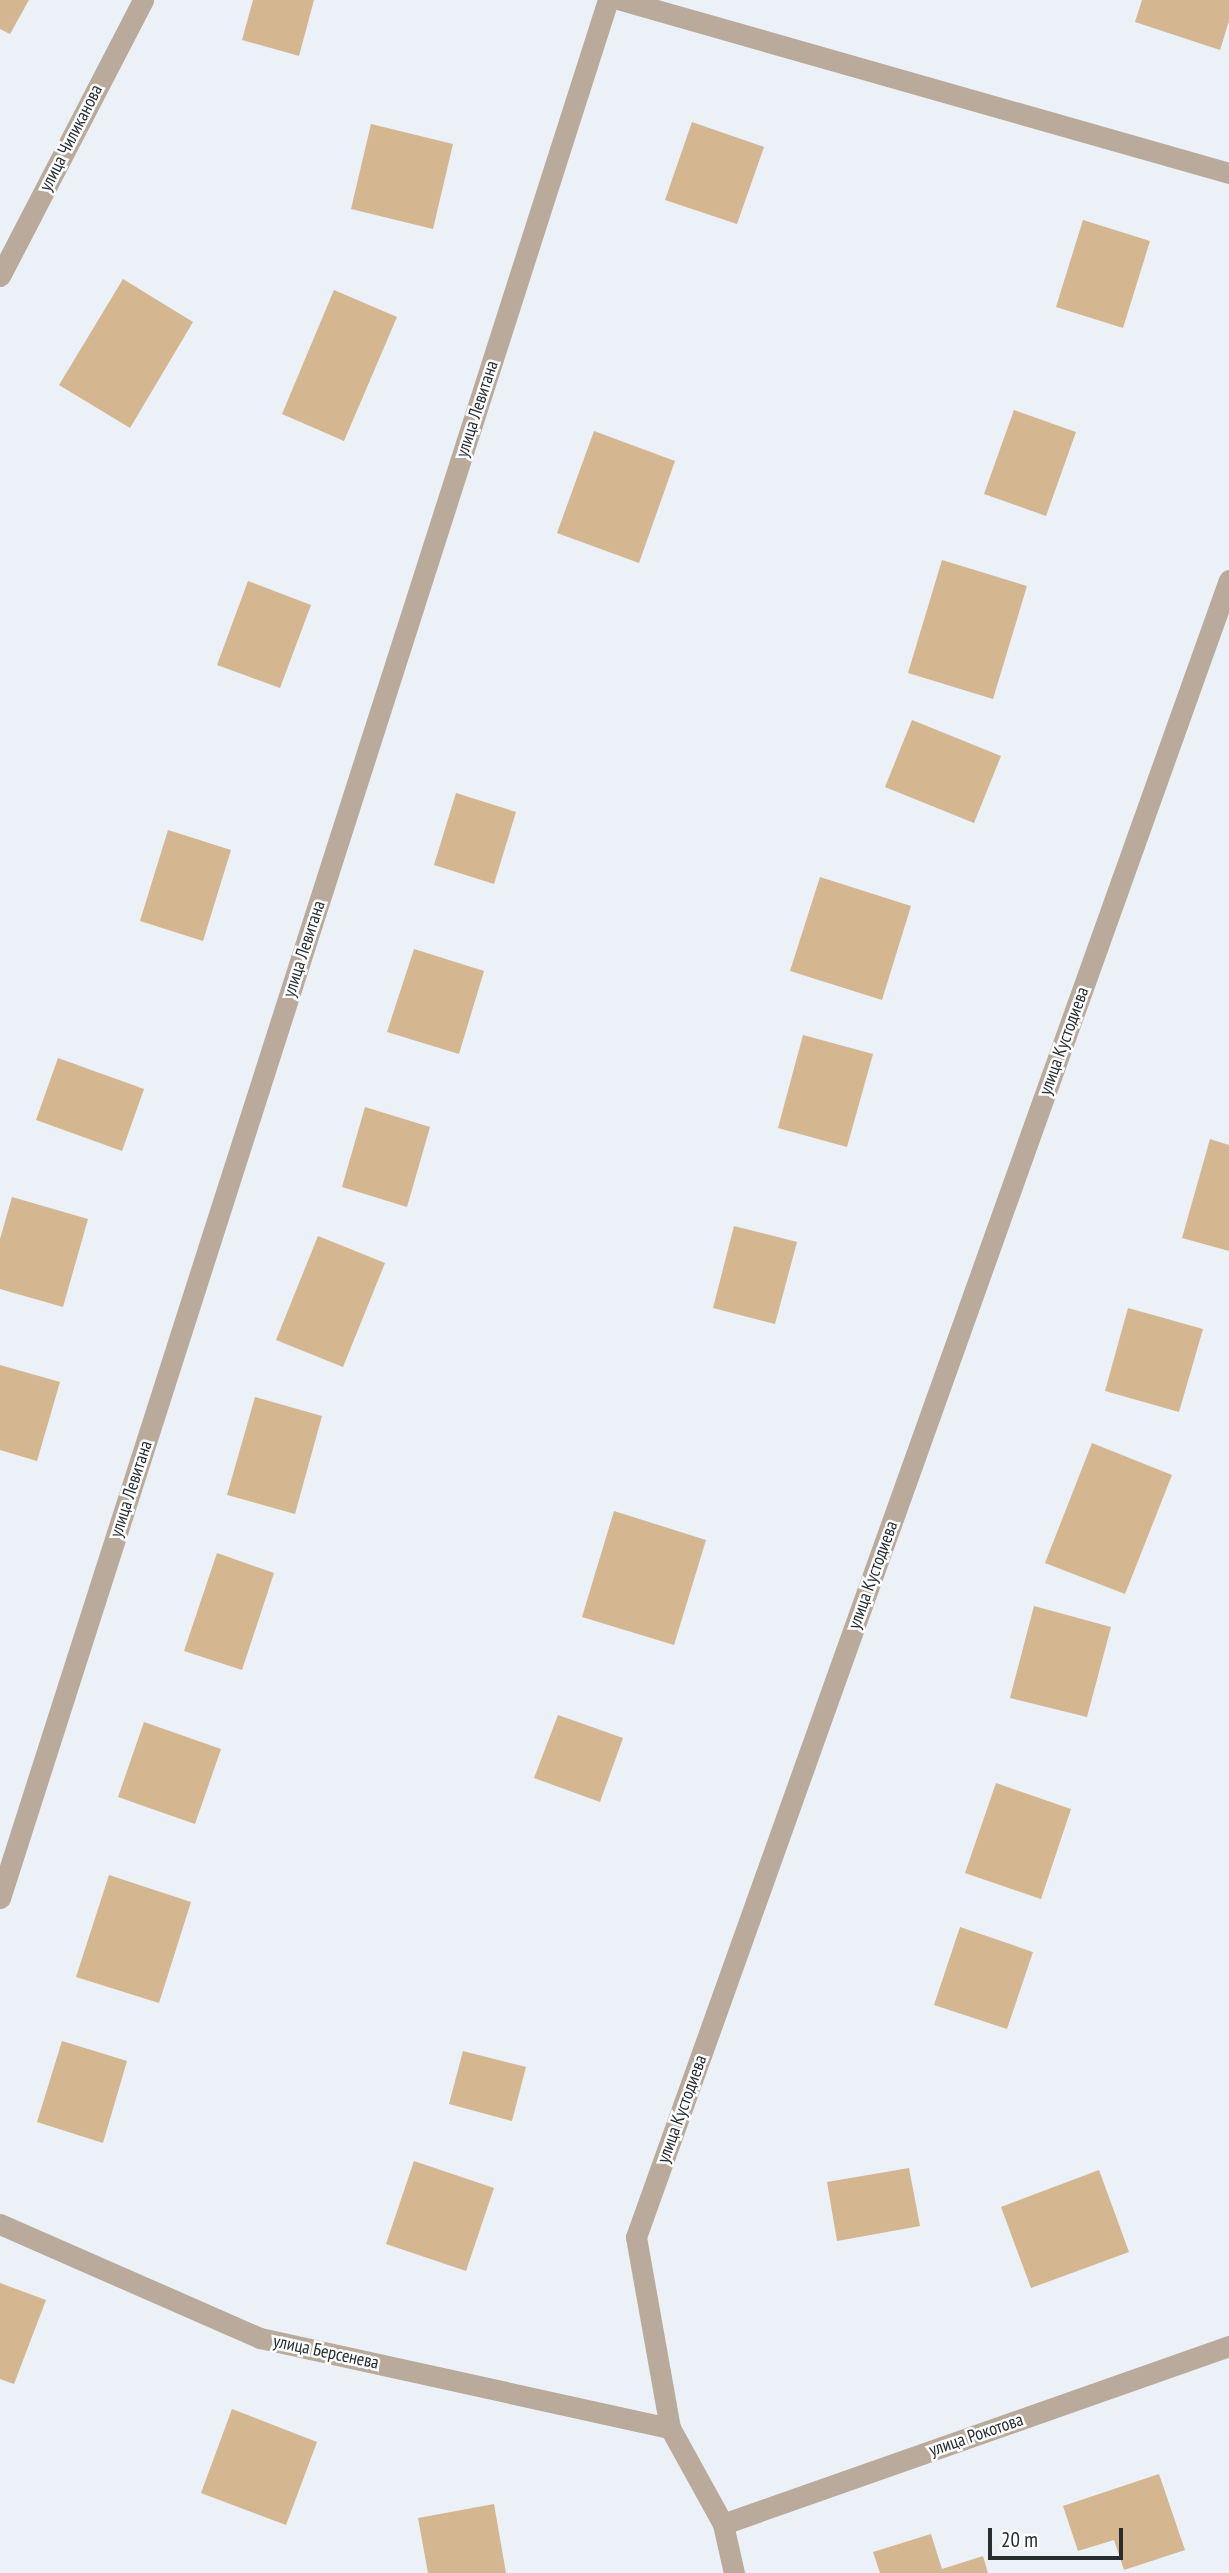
<!DOCTYPE html>
<html>
<head>
<meta charset="utf-8">
<style>
	body { margin:0 }
	#map { position:relative; width:1229px; height:2573px; overflow:hidden; background:#ebf1f7; font-family:"PT Sans Narrow",sans-serif }
	div>[style] { position:absolute }
	.building>* { inset:0; background:#d4b691 }
	.minor>* { height:21px; margin:-10.5px; padding:0 10.5px; transform-origin:10.5px; border-radius:10.5px; background:#b9aa9b }
	span { translate:-50% -50%; white-space:nowrap; text-align:center; line-height:1.15; -webkit-text-stroke:5px #fcfeff; paint-order:stroke }
	.street-label { font-size:18px; color:#2a2d2f }
	.scale { position:absolute; left:988px; top:2528px; width:135px; height:32px; box-sizing:border-box; border:4px solid #2a2d2f; border-top:0; padding-left:9px; font-size:21px; line-height:24px; white-space:nowrap; color:#2a2d2f; -webkit-text-stroke:5px #fcfeff; paint-order:stroke }
</style>
</head>
<body>
<div id="map">
	<div class="building">
		<div style="clip-path:polygon(0 0,29px 0,10px 34px,0 29px)"></div>
		<div style="clip-path:polygon(253px 0,314px 0,299px 56px,242px 40px)"></div>
		<div style="clip-path:polygon(1142px 0,1229px 0,1229px 21px,1220px 50px,1135px 22px)"></div>
		<div style="clip-path:polygon(692px 122px,764px 147px,737px 224px,665px 200px)"></div>
		<div style="clip-path:polygon(371px 124px,453px 144px,433px 229px,351px 209px)"></div>
		<div style="clip-path:polygon(1083px 220px,1150px 241px,1123px 328px,1056px 307px)"></div>
		<div style="clip-path:polygon(123px 279px,193px 322px,130px 428px,59px 385px)"></div>
		<div style="clip-path:polygon(334px 290px,397px 317px,344px 441px,282px 414px)"></div>
		<div style="clip-path:polygon(1014px 410px,1076px 432px,1046px 516px,984px 494px)"></div>
		<div style="clip-path:polygon(594px 431px,675px 461px,639px 563px,557px 533px)"></div>
		<div style="clip-path:polygon(942px 560px,1027px 586px,993px 699px,908px 673px)"></div>
		<div style="clip-path:polygon(248px 581px,311px 605px,280px 688px,217px 665px)"></div>
		<div style="clip-path:polygon(912px 720px,1001px 756px,974px 823px,885px 787px)"></div>
		<div style="clip-path:polygon(456px 793px,516px 812px,494px 884px,434px 865px)"></div>
		<div style="clip-path:polygon(168px 830px,231px 850px,203px 941px,140px 921px)"></div>
		<div style="clip-path:polygon(820px 877px,911px 906px,882px 1000px,790px 971px)"></div>
		<div style="clip-path:polygon(414px 949px,484px 971px,459px 1054px,387px 1032px)"></div>
		<div style="clip-path:polygon(803px 1035px,873px 1054px,847px 1147px,778px 1128px)"></div>
		<div style="clip-path:polygon(58px 1058px,144px 1089px,122px 1151px,36px 1120px)"></div>
		<div style="clip-path:polygon(365px 1107px,430px 1127px,407px 1207px,342px 1187px)"></div>
		<div style="clip-path:polygon(1210px 1139px,1229px 1145px,1229px 1251px,1182px 1238px)"></div>
		<div style="clip-path:polygon(12px 1197px,88px 1219px,63px 1307px,0 1289px,0 1239px)"></div>
		<div style="clip-path:polygon(734px 1226px,797px 1242px,775px 1324px,713px 1308px)"></div>
		<div style="clip-path:polygon(318px 1236px,385px 1263px,343px 1367px,276px 1340px)"></div>
		<div style="clip-path:polygon(1128px 1308px,1203px 1329px,1179px 1412px,1105px 1391px)"></div>
		<div style="clip-path:polygon(0 1365px,60px 1382px,37px 1461px,0 1450px)"></div>
		<div style="clip-path:polygon(255px 1397px,322px 1416px,295px 1514px,227px 1495px)"></div>
		<div style="clip-path:polygon(1092px 1443px,1172px 1475px,1125px 1594px,1045px 1563px)"></div>
		<div style="clip-path:polygon(614px 1511px,706px 1540px,674px 1645px,582px 1617px)"></div>
		<div style="clip-path:polygon(217px 1553px,274px 1573px,242px 1670px,184px 1651px)"></div>
		<div style="clip-path:polygon(1034px 1606px,1111px 1627px,1087px 1717px,1010px 1698px)"></div>
		<div style="clip-path:polygon(558px 1715px,623px 1738px,600px 1802px,534px 1778px)"></div>
		<div style="clip-path:polygon(144px 1722px,221px 1749px,195px 1824px,118px 1797px)"></div>
		<div style="clip-path:polygon(996px 1783px,1071px 1809px,1041px 1899px,965px 1873px)"></div>
		<div style="clip-path:polygon(109px 1875px,191px 1902px,159px 2003px,76px 1977px)"></div>
		<div style="clip-path:polygon(960px 1927px,1033px 1952px,1007px 2029px,934px 2005px)"></div>
		<div style="clip-path:polygon(62px 2041px,127px 2061px,103px 2143px,37px 2122px)"></div>
		<div style="clip-path:polygon(463px 2051px,526px 2067px,512px 2121px,449px 2104px)"></div>
		<div style="clip-path:polygon(414px 2161px,494px 2188px,466px 2271px,386px 2244px)"></div>
		<div style="clip-path:polygon(909px 2168px,920px 2226px,837px 2241px,827px 2182px)"></div>
		<div style="clip-path:polygon(1099px 2170px,1129px 2252px,1031px 2288px,1001px 2207px)"></div>
		<div style="clip-path:polygon(0 2283px,46px 2300px,14px 2384px,0 2379px)"></div>
		<div style="clip-path:polygon(232px 2409px,317px 2442px,286px 2525px,201px 2493px)"></div>
		<div style="clip-path:polygon(1159px 2474px,1185px 2550px,1124px 2570px,1114px 2540px,1078px 2551px,1063px 2506px)"></div>
		<div style="clip-path:polygon(494px 2504px,506px 2573px,428px 2573px,418px 2518px)"></div>
		<div style="clip-path:polygon(931px 2534px,942px 2569px,983px 2556px,988px 2573px,880px 2573px,873px 2552px)"></div>
	</div>
	<div class="minor">
		<div style="left:621px;top:0;width:632px;rotate:15.88deg"></div>
		<div style="left:0;top:276px;width:311px;rotate:-62.6deg"></div>
		<div style="left:0;top:1898px;width:1993px;rotate:-72.24deg"></div>
		<div style="left:0;top:2224px;width:284px;rotate:23.7deg"></div>
		<div style="left:260px;top:2338px;width:420px;rotate:12.4deg"></div>
		<div style="left:723px;top:2524px;width:536px;rotate:-19.38deg"></div>
		<div style="left:734px;top:2573px;width:50px;rotate:-102.7deg"></div>
		<div style="left:723px;top:2524px;width:110px;rotate:-118.9deg"></div>
		<div style="left:670px;top:2428px;width:194px;rotate:-100.1deg"></div>
		<div style="left:636px;top:2237px;width:1760px;rotate:-70.31deg"></div>
	</div>
	<div class="street-label">
		<span style="left:71px;top:138px;rotate:-63deg">улица Чиликанова</span>
		<span style="left:477px;top:409px;rotate:-72deg">улица Левитана</span>
		<span style="left:304px;top:949px;rotate:-72deg">улица Левитана</span>
		<span style="left:1064px;top:1041px;rotate:-70deg">улица Кустодиева</span>
		<span style="left:131px;top:1489px;rotate:-72deg">улица Левитана</span>
		<span style="left:873px;top:1575px;rotate:-70deg">улица Кустодиева</span>
		<span style="left:682px;top:2109px;rotate:-70deg">улица Кустодиева</span>
		<span style="left:326px;top:2352px;rotate:12deg">улица Берсенева</span>
		<span style="left:976px;top:2435px;rotate:-19deg">улица Рокотова</span>
	</div>
	<div class="scale">20 m</div>
</div>
</body>
</html>
